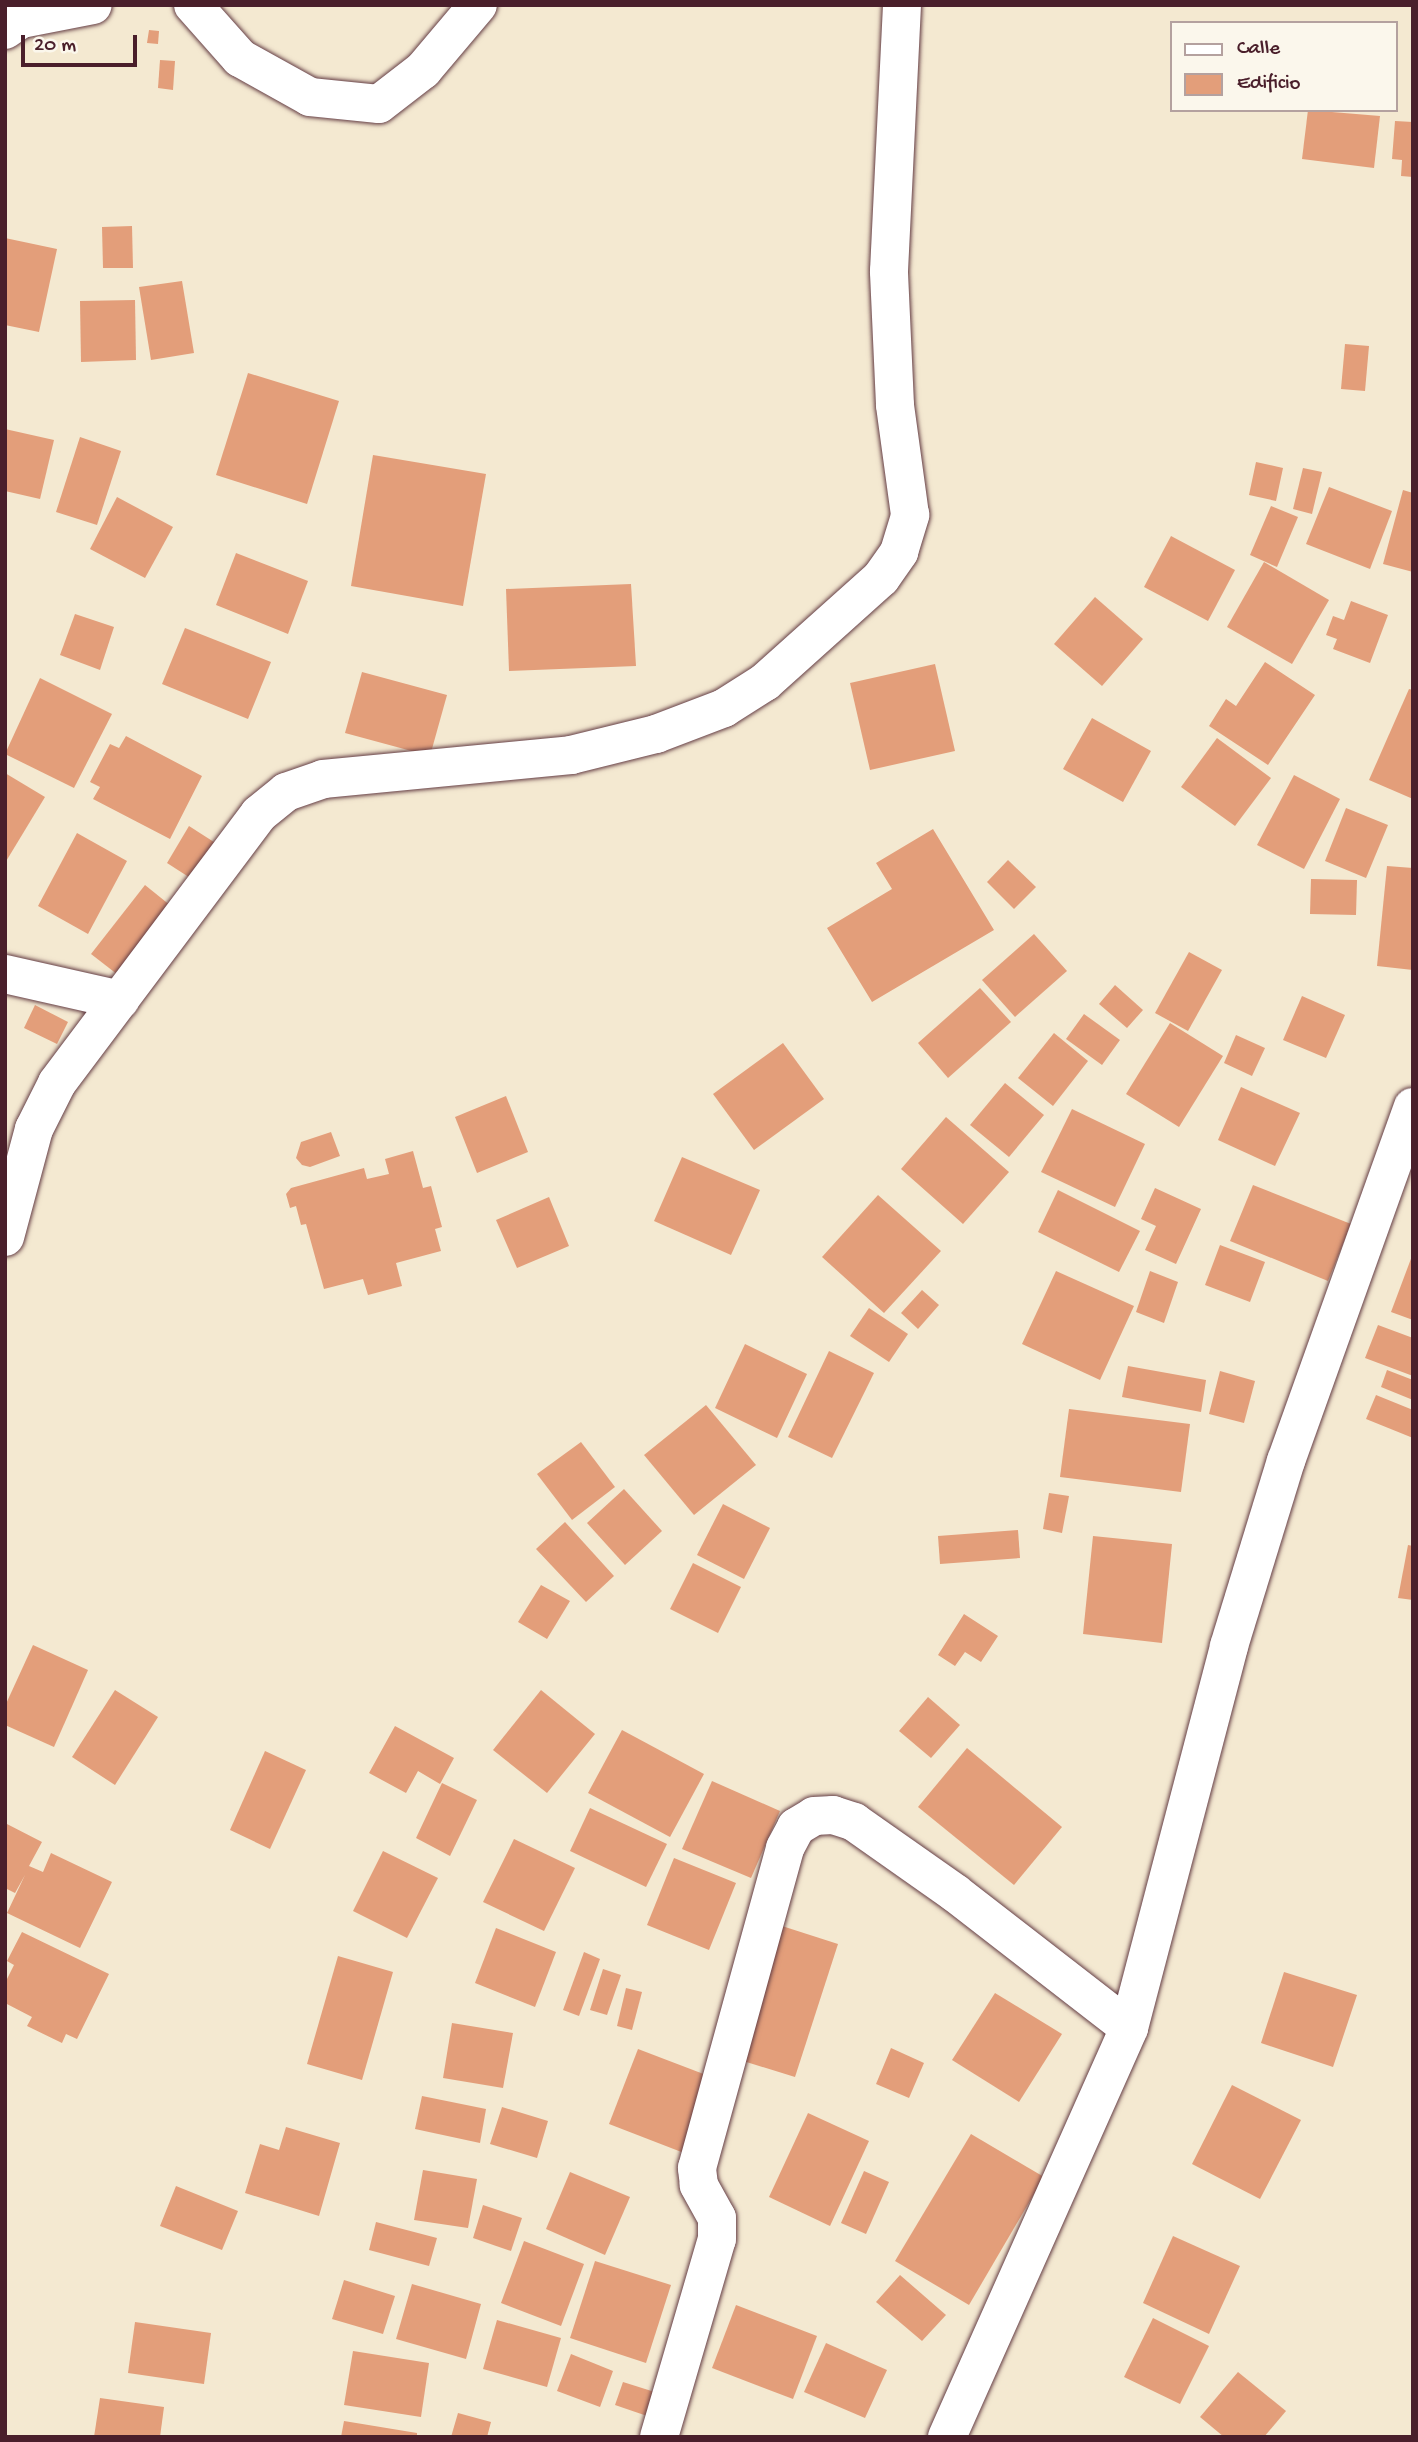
<!DOCTYPE html>
<html>
<head>
<meta charset="utf-8">
<style>
	body { margin:0 }
	#map { position:relative; width:1418px; height:2442px; overflow:hidden; background:#f4e9d1; font-family:"Gochi Hand",sans-serif }
	div>[style] { position:absolute }
	.building>* { inset:0; background:#e39e7a }
	.roads { filter:drop-shadow(0 0 2px #643d44) drop-shadow(0 0 2px #643d44) }
	.minor>* { height:38px; margin:-19px; padding:0 19px; transform-origin:19px; border-radius:19px; background:#fff }
	span { translate:-50% -50%; white-space:nowrap; text-align:center; line-height:1.15; -webkit-text-stroke:6px #fbf7ec; paint-order:stroke }
	.frame { position:absolute; inset:0; border:7px solid #4a1f2b; pointer-events:none }
	.legend { position:absolute; left:1170px; top:21px; width:228px; height:91px; box-sizing:border-box; background:#fbf7ec; border:2px solid #b4a19f; margin:0; padding:9px 12px; list-style:none; font-size:21px; color:#4a1f2b }
	.legend li { display:flex; align-items:center; gap:14px; height:35px }
	.legend b { width:35px; border:2px solid #b4a19f }
	.scale { position:absolute; left:21px; top:35px; width:116px; height:32px; box-sizing:border-box; border:4px solid #4a1f2b; border-top:0; padding-left:9px; font-size:21px; line-height:24px; white-space:nowrap; color:#4a1f2b; -webkit-text-stroke:5px #fbf7ec; paint-order:stroke }
</style>
</head>
<body>
<div id="map">
	<div class="building">
		<div style="clip-path:polygon(149px 30px,159px 31px,158px 44px,147px 43px)"></div>
		<div style="clip-path:polygon(160px 60px,175px 61px,173px 90px,158px 88px)"></div>
		<div style="clip-path:polygon(1308px 110px,1380px 116px,1374px 168px,1302px 159px)"></div>
		<div style="clip-path:polygon(1395px 121px,1413px 122px,1413px 177px,1401px 176px,1402px 160px,1392px 159px)"></div>
		<div style="clip-path:polygon(132px 226px,133px 268px,103px 268px,102px 227px)"></div>
		<div style="clip-path:polygon(5px 238px,57px 249px,39px 332px,5px 325px)"></div>
		<div style="clip-path:polygon(182px 281px,194px 353px,151px 360px,139px 287px)"></div>
		<div style="clip-path:polygon(135px 300px,136px 360px,81px 362px,80px 301px)"></div>
		<div style="clip-path:polygon(1345px 344px,1369px 346px,1365px 391px,1341px 389px)"></div>
		<div style="clip-path:polygon(248px 373px,339px 401px,307px 504px,216px 475px)"></div>
		<div style="clip-path:polygon(5px 429px,54px 440px,40px 499px,5px 491px)"></div>
		<div style="clip-path:polygon(80px 437px,121px 451px,97px 525px,56px 512px)"></div>
		<div style="clip-path:polygon(373px 455px,486px 474px,463px 606px,351px 586px)"></div>
		<div style="clip-path:polygon(1256px 462px,1283px 468px,1276px 501px,1249px 495px)"></div>
		<div style="clip-path:polygon(1303px 468px,1322px 472px,1312px 514px,1293px 509px)"></div>
		<div style="clip-path:polygon(1329px 487px,1392px 511px,1370px 569px,1306px 544px)"></div>
		<div style="clip-path:polygon(1403px 490px,1413px 493px,1413px 572px,1383px 564px)"></div>
		<div style="clip-path:polygon(117px 497px,173px 527px,145px 578px,90px 549px)"></div>
		<div style="clip-path:polygon(1271px 506px,1298px 517px,1277px 567px,1250px 555px)"></div>
		<div style="clip-path:polygon(1171px 536px,1235px 570px,1208px 621px,1144px 587px)"></div>
		<div style="clip-path:polygon(236px 553px,308px 581px,288px 634px,216px 605px)"></div>
		<div style="clip-path:polygon(1264px 562px,1329px 600px,1292px 664px,1227px 627px)"></div>
		<div style="clip-path:polygon(631px 584px,636px 666px,509px 671px,506px 589px)"></div>
		<div style="clip-path:polygon(1095px 597px,1143px 639px,1102px 686px,1054px 644px)"></div>
		<div style="clip-path:polygon(1351px 601px,1388px 615px,1370px 663px,1333px 649px,1337px 639px,1326px 635px,1333px 616px,1344px 620px)"></div>
		<div style="clip-path:polygon(75px 614px,114px 627px,100px 670px,60px 655px)"></div>
		<div style="clip-path:polygon(185px 628px,271px 662px,248px 719px,162px 684px)"></div>
		<div style="clip-path:polygon(1265px 662px,1315px 695px,1268px 765px,1209px 726px,1226px 699px,1236px 706px)"></div>
		<div style="clip-path:polygon(935px 664px,955px 751px,870px 770px,850px 683px)"></div>
		<div style="clip-path:polygon(362px 672px,447px 695px,430px 756px,345px 733px)"></div>
		<div style="clip-path:polygon(40px 678px,112px 714px,74px 788px,5px 754px)"></div>
		<div style="clip-path:polygon(1409px 689px,1413px 690px,1413px 799px,1369px 780px)"></div>
		<div style="clip-path:polygon(1092px 718px,1151px 751px,1123px 802px,1063px 769px)"></div>
		<div style="clip-path:polygon(126px 736px,202px 776px,170px 839px,93px 799px,100px 787px,90px 782px,110px 744px,119px 748px)"></div>
		<div style="clip-path:polygon(1217px 738px,1271px 778px,1235px 826px,1181px 787px)"></div>
		<div style="clip-path:polygon(5px 773px,45px 797px,5px 863px)"></div>
		<div style="clip-path:polygon(1294px 775px,1340px 799px,1304px 869px,1257px 845px)"></div>
		<div style="clip-path:polygon(1346px 808px,1388px 825px,1366px 878px,1325px 861px)"></div>
		<div style="clip-path:polygon(189px 826px,217px 844px,195px 881px,167px 863px)"></div>
		<div style="clip-path:polygon(933px 829px,994px 930px,872px 1002px,827px 928px,892px 889px,876px 863px)"></div>
		<div style="clip-path:polygon(77px 833px,127px 861px,88px 934px,38px 906px)"></div>
		<div style="clip-path:polygon(1008px 860px,1036px 887px,1014px 909px,987px 882px)"></div>
		<div style="clip-path:polygon(1387px 866px,1413px 868px,1413px 970px,1377px 966px)"></div>
		<div style="clip-path:polygon(1311px 879px,1357px 880px,1356px 915px,1310px 914px)"></div>
		<div style="clip-path:polygon(145px 885px,176px 910px,122px 978px,91px 954px)"></div>
		<div style="clip-path:polygon(1034px 934px,1067px 971px,1015px 1017px,982px 980px)"></div>
		<div style="clip-path:polygon(1189px 952px,1222px 970px,1188px 1031px,1155px 1013px)"></div>
		<div style="clip-path:polygon(1115px 985px,1143px 1010px,1127px 1028px,1099px 1004px)"></div>
		<div style="clip-path:polygon(980px 988px,1011px 1022px,948px 1078px,918px 1043px)"></div>
		<div style="clip-path:polygon(1302px 996px,1345px 1015px,1326px 1058px,1283px 1040px)"></div>
		<div style="clip-path:polygon(35px 1005px,68px 1022px,57px 1044px,24px 1028px)"></div>
		<div style="clip-path:polygon(1084px 1014px,1120px 1040px,1102px 1065px,1066px 1039px)"></div>
		<div style="clip-path:polygon(1170px 1023px,1223px 1056px,1179px 1127px,1126px 1094px)"></div>
		<div style="clip-path:polygon(1054px 1033px,1088px 1061px,1053px 1106px,1018px 1078px)"></div>
		<div style="clip-path:polygon(1236px 1035px,1265px 1048px,1252px 1076px,1224px 1063px)"></div>
		<div style="clip-path:polygon(783px 1043px,824px 1099px,754px 1150px,713px 1094px)"></div>
		<div style="clip-path:polygon(1005px 1083px,1044px 1115px,1009px 1157px,970px 1125px)"></div>
		<div style="clip-path:polygon(1241px 1087px,1300px 1113px,1275px 1166px,1218px 1140px)"></div>
		<div style="clip-path:polygon(506px 1096px,528px 1152px,477px 1173px,455px 1117px)"></div>
		<div style="clip-path:polygon(1072px 1109px,1145px 1144px,1115px 1207px,1041px 1172px)"></div>
		<div style="clip-path:polygon(946px 1117px,1009px 1172px,963px 1224px,901px 1169px)"></div>
		<div style="clip-path:polygon(331px 1132px,340px 1156px,310px 1167px,302px 1165px,296px 1158px,301px 1142px)"></div>
		<div style="clip-path:polygon(413px 1151px,423px 1188px,431px 1186px,442px 1227px,435px 1229px,441px 1251px,396px 1263px,402px 1286px,368px 1295px,363px 1279px,324px 1289px,306px 1224px,301px 1225px,296px 1206px,290px 1208px,286px 1194px,291px 1188px,364px 1168px,367px 1179px,389px 1174px,385px 1159px)"></div>
		<div style="clip-path:polygon(682px 1157px,760px 1190px,731px 1255px,654px 1221px)"></div>
		<div style="clip-path:polygon(1253px 1185px,1351px 1224px,1328px 1281px,1230px 1241px)"></div>
		<div style="clip-path:polygon(1155px 1188px,1201px 1209px,1176px 1264px,1145px 1250px,1156px 1226px,1141px 1219px)"></div>
		<div style="clip-path:polygon(1058px 1190px,1140px 1231px,1119px 1272px,1038px 1232px)"></div>
		<div style="clip-path:polygon(878px 1195px,941px 1251px,884px 1313px,822px 1257px)"></div>
		<div style="clip-path:polygon(549px 1197px,569px 1246px,517px 1268px,496px 1220px)"></div>
		<div style="clip-path:polygon(1220px 1245px,1265px 1262px,1250px 1302px,1205px 1285px)"></div>
		<div style="clip-path:polygon(1412px 1256px,1413px 1256px,1413px 1320px,1391px 1312px)"></div>
		<div style="clip-path:polygon(1056px 1271px,1134px 1306px,1100px 1380px,1022px 1344px)"></div>
		<div style="clip-path:polygon(1150px 1271px,1178px 1282px,1164px 1323px,1136px 1312px)"></div>
		<div style="clip-path:polygon(922px 1290px,939px 1305px,918px 1329px,901px 1313px)"></div>
		<div style="clip-path:polygon(869px 1308px,908px 1334px,889px 1362px,850px 1336px)"></div>
		<div style="clip-path:polygon(1378px 1325px,1413px 1338px,1413px 1376px,1365px 1358px)"></div>
		<div style="clip-path:polygon(745px 1344px,807px 1374px,777px 1438px,715px 1408px)"></div>
		<div style="clip-path:polygon(829px 1351px,874px 1373px,832px 1458px,788px 1437px)"></div>
		<div style="clip-path:polygon(1128px 1366px,1206px 1380px,1201px 1412px,1122px 1397px)"></div>
		<div style="clip-path:polygon(1387px 1370px,1413px 1380px,1413px 1400px,1381px 1387px)"></div>
		<div style="clip-path:polygon(1220px 1371px,1255px 1381px,1244px 1423px,1209px 1414px)"></div>
		<div style="clip-path:polygon(1376px 1395px,1413px 1410px,1413px 1438px,1366px 1419px)"></div>
		<div style="clip-path:polygon(706px 1405px,756px 1465px,694px 1515px,644px 1455px)"></div>
		<div style="clip-path:polygon(1069px 1409px,1190px 1424px,1181px 1492px,1060px 1477px)"></div>
		<div style="clip-path:polygon(581px 1442px,615px 1487px,572px 1520px,537px 1474px)"></div>
		<div style="clip-path:polygon(624px 1489px,662px 1531px,625px 1565px,587px 1523px)"></div>
		<div style="clip-path:polygon(1049px 1493px,1069px 1496px,1062px 1533px,1043px 1529px)"></div>
		<div style="clip-path:polygon(723px 1504px,770px 1528px,744px 1579px,697px 1555px)"></div>
		<div style="clip-path:polygon(565px 1522px,614px 1576px,586px 1602px,536px 1549px)"></div>
		<div style="clip-path:polygon(1018px 1530px,1020px 1558px,940px 1564px,938px 1536px)"></div>
		<div style="clip-path:polygon(1093px 1536px,1172px 1544px,1162px 1643px,1083px 1634px)"></div>
		<div style="clip-path:polygon(1408px 1545px,1413px 1546px,1413px 1600px,1398px 1598px)"></div>
		<div style="clip-path:polygon(693px 1563px,741px 1587px,718px 1633px,670px 1609px)"></div>
		<div style="clip-path:polygon(541px 1585px,570px 1601px,547px 1639px,518px 1622px)"></div>
		<div style="clip-path:polygon(964px 1614px,998px 1636px,981px 1662px,965px 1652px,955px 1666px,938px 1655px)"></div>
		<div style="clip-path:polygon(33px 1645px,88px 1670px,54px 1747px,5px 1725px,5px 1706px)"></div>
		<div style="clip-path:polygon(115px 1690px,158px 1717px,115px 1785px,72px 1757px)"></div>
		<div style="clip-path:polygon(541px 1690px,595px 1734px,547px 1793px,493px 1750px)"></div>
		<div style="clip-path:polygon(928px 1697px,960px 1725px,931px 1758px,899px 1731px)"></div>
		<div style="clip-path:polygon(395px 1726px,454px 1758px,440px 1784px,418px 1771px,406px 1793px,369px 1773px)"></div>
		<div style="clip-path:polygon(622px 1730px,704px 1774px,670px 1837px,588px 1793px)"></div>
		<div style="clip-path:polygon(967px 1748px,1062px 1827px,1014px 1885px,918px 1807px)"></div>
		<div style="clip-path:polygon(265px 1751px,306px 1770px,270px 1849px,230px 1830px)"></div>
		<div style="clip-path:polygon(712px 1781px,780px 1811px,751px 1878px,682px 1849px)"></div>
		<div style="clip-path:polygon(442px 1783px,477px 1800px,450px 1856px,416px 1838px)"></div>
		<div style="clip-path:polygon(590px 1808px,667px 1844px,646px 1887px,570px 1851px)"></div>
		<div style="clip-path:polygon(5px 1823px,42px 1842px,29px 1866px,43px 1872px,51px 1853px,112px 1882px,80px 1948px,7px 1913px,25px 1875px,15px 1893px,5px 1888px)"></div>
		<div style="clip-path:polygon(514px 1839px,575px 1868px,544px 1931px,483px 1902px)"></div>
		<div style="clip-path:polygon(383px 1851px,438px 1878px,407px 1938px,353px 1911px)"></div>
		<div style="clip-path:polygon(674px 1858px,736px 1883px,709px 1950px,647px 1925px)"></div>
		<div style="clip-path:polygon(782px 1926px,838px 1944px,795px 2077px,740px 2060px)"></div>
		<div style="clip-path:polygon(496px 1928px,556px 1952px,535px 2007px,475px 1983px)"></div>
		<div style="clip-path:polygon(22px 1932px,109px 1974px,77px 2039px,66px 2034px,62px 2043px,27px 2026px,32px 2017px,5px 2003px,5px 1983px,14px 1965px,7px 1961px)"></div>
		<div style="clip-path:polygon(584px 1952px,600px 1959px,579px 2016px,563px 2010px)"></div>
		<div style="clip-path:polygon(338px 1956px,393px 1972px,362px 2080px,307px 2064px)"></div>
		<div style="clip-path:polygon(603px 1969px,621px 1975px,607px 2015px,590px 2010px)"></div>
		<div style="clip-path:polygon(1284px 1972px,1357px 1995px,1333px 2067px,1261px 2043px)"></div>
		<div style="clip-path:polygon(626px 1988px,642px 1992px,632px 2030px,617px 2026px)"></div>
		<div style="clip-path:polygon(995px 1993px,1062px 2034px,1019px 2102px,952px 2060px)"></div>
		<div style="clip-path:polygon(452px 2023px,513px 2033px,503px 2088px,443px 2078px)"></div>
		<div style="clip-path:polygon(891px 2048px,924px 2063px,909px 2098px,876px 2084px)"></div>
		<div style="clip-path:polygon(638px 2049px,714px 2078px,684px 2153px,609px 2124px)"></div>
		<div style="clip-path:polygon(1232px 2085px,1301px 2120px,1260px 2199px,1192px 2164px)"></div>
		<div style="clip-path:polygon(422px 2096px,486px 2109px,480px 2143px,415px 2129px)"></div>
		<div style="clip-path:polygon(502px 2107px,548px 2121px,537px 2158px,490px 2144px)"></div>
		<div style="clip-path:polygon(808px 2113px,869px 2141px,830px 2226px,769px 2197px)"></div>
		<div style="clip-path:polygon(286px 2127px,340px 2143px,319px 2216px,245px 2193px,260px 2144px,279px 2150px)"></div>
		<div style="clip-path:polygon(971px 2134px,1044px 2177px,969px 2305px,895px 2261px)"></div>
		<div style="clip-path:polygon(423px 2170px,477px 2179px,468px 2228px,414px 2220px)"></div>
		<div style="clip-path:polygon(864px 2171px,889px 2182px,866px 2234px,841px 2223px)"></div>
		<div style="clip-path:polygon(570px 2172px,630px 2197px,605px 2255px,546px 2229px)"></div>
		<div style="clip-path:polygon(176px 2186px,238px 2211px,222px 2250px,160px 2226px)"></div>
		<div style="clip-path:polygon(483px 2205px,522px 2218px,511px 2251px,473px 2238px)"></div>
		<div style="clip-path:polygon(376px 2222px,437px 2238px,429px 2266px,369px 2250px)"></div>
		<div style="clip-path:polygon(1173px 2236px,1240px 2266px,1209px 2334px,1143px 2303px)"></div>
		<div style="clip-path:polygon(524px 2241px,584px 2264px,561px 2326px,501px 2303px)"></div>
		<div style="clip-path:polygon(595px 2261px,671px 2285px,646px 2363px,570px 2338px)"></div>
		<div style="clip-path:polygon(900px 2275px,946px 2315px,922px 2341px,876px 2302px)"></div>
		<div style="clip-path:polygon(344px 2280px,395px 2296px,383px 2334px,332px 2319px)"></div>
		<div style="clip-path:polygon(412px 2284px,481px 2304px,466px 2359px,396px 2339px)"></div>
		<div style="clip-path:polygon(736px 2305px,817px 2336px,793px 2399px,712px 2368px)"></div>
		<div style="clip-path:polygon(1153px 2318px,1209px 2346px,1180px 2404px,1124px 2377px)"></div>
		<div style="clip-path:polygon(497px 2320px,561px 2338px,547px 2387px,483px 2369px)"></div>
		<div style="clip-path:polygon(135px 2322px,211px 2333px,204px 2384px,128px 2373px)"></div>
		<div style="clip-path:polygon(826px 2343px,887px 2370px,865px 2418px,804px 2392px)"></div>
		<div style="clip-path:polygon(353px 2351px,429px 2363px,421px 2417px,344px 2405px)"></div>
		<div style="clip-path:polygon(571px 2354px,613px 2371px,600px 2407px,557px 2391px)"></div>
		<div style="clip-path:polygon(1238px 2372px,1286px 2411px,1264px 2437px,1224px 2437px,1200px 2417px)"></div>
		<div style="clip-path:polygon(623px 2382px,661px 2394px,653px 2418px,615px 2405px)"></div>
		<div style="clip-path:polygon(100px 2398px,164px 2407px,160px 2437px,94px 2437px)"></div>
		<div style="clip-path:polygon(458px 2413px,491px 2422px,487px 2437px,451px 2437px)"></div>
		<div style="clip-path:polygon(344px 2421px,417px 2433px,417px 2437px,341px 2437px)"></div>
	</div>
	<div class="roads">
		<div class="minor">
			<div style="left:193px;top:5px;width:71px;rotate:48.4deg"></div>
			<div style="left:240px;top:58px;width:80px;rotate:29.1deg"></div>
			<div style="left:310px;top:97px;width:69px;rotate:5.8deg"></div>
			<div style="left:379px;top:104px;width:56px;rotate:-37.7deg"></div>
			<div style="left:423px;top:70px;width:85px;rotate:-49.8deg"></div>
			<div style="left:5px;top:30px;width:19px;rotate:-35deg"></div>
			<div style="left:21px;top:19px;width:73px;rotate:-11deg"></div>
			<div style="left:5px;top:974px;width:118px;rotate:12.7deg"></div>
			<div style="left:5px;top:1237px;width:112px;rotate:-75deg"></div>
			<div style="left:34px;top:1129px;width:51px;rotate:-63.4deg"></div>
			<div style="left:57px;top:1083px;width:336px;rotate:-53.1deg"></div>
			<div style="left:259px;top:814px;width:35px;rotate:-39deg"></div>
			<div style="left:286px;top:792px;width:39px;rotate:-19deg"></div>
			<div style="left:323px;top:779px;width:249px;rotate:-5.5deg"></div>
			<div style="left:571px;top:755px;width:88px;rotate:-13.9deg"></div>
			<div style="left:656px;top:734px;width:73px;rotate:-20.9deg"></div>
			<div style="left:724px;top:708px;width:49px;rotate:-32.4deg"></div>
			<div style="left:765px;top:682px;width:156px;rotate:-41.9deg"></div>
			<div style="left:881px;top:578px;width:32px;rotate:-55deg"></div>
			<div style="left:899px;top:552px;width:39px;rotate:-73deg"></div>
			<div style="left:910px;top:515px;width:111px;rotate:-97.8deg"></div>
			<div style="left:895px;top:405px;width:134px;rotate:-92.6deg"></div>
			<div style="left:889px;top:271px;width:266px;rotate:-87.2deg"></div>
			<div style="left:659px;top:2437px;width:206px;rotate:-73.7deg"></div>
			<div style="left:717px;top:2239px;width:21px;rotate:-90deg"></div>
			<div style="left:717px;top:2218px;width:38px;rotate:-119deg"></div>
			<div style="left:699px;top:2185px;width:17px;rotate:-97deg"></div>
			<div style="left:697px;top:2168px;width:332px;rotate:-74.6deg"></div>
			<div style="left:785px;top:1848px;width:24px;rotate:-62deg"></div>
			<div style="left:796px;top:1827px;width:21px;rotate:-31deg"></div>
			<div style="left:814px;top:1816px;width:19px;rotate:-3deg"></div>
			<div style="left:833px;top:1815px;width:22px;rotate:18deg"></div>
			<div style="left:854px;top:1822px;width:123px;rotate:35.1deg"></div>
			<div style="left:955px;top:1893px;width:220px;rotate:37.8deg"></div>
			<div style="left:947px;top:2437px;width:448px;rotate:-66deg"></div>
			<div style="left:1129px;top:2028px;width:395px;rotate:-75.3deg"></div>
			<div style="left:1229px;top:1646px;width:194px;rotate:-72.9deg"></div>
			<div style="left:1286px;top:1461px;width:376px;rotate:-70.3deg"></div>
		</div>
	</div>
	<div class="frame"></div>
	<ul class="legend">
	<li><b style="height:9px;background:#fff"></b>Calle</li>
	<li><b style="height:19px;background:#e39e7a"></b>Edificio</li>
	</ul>
	<div class="scale">20 m</div>
</div>
</body>
</html>
